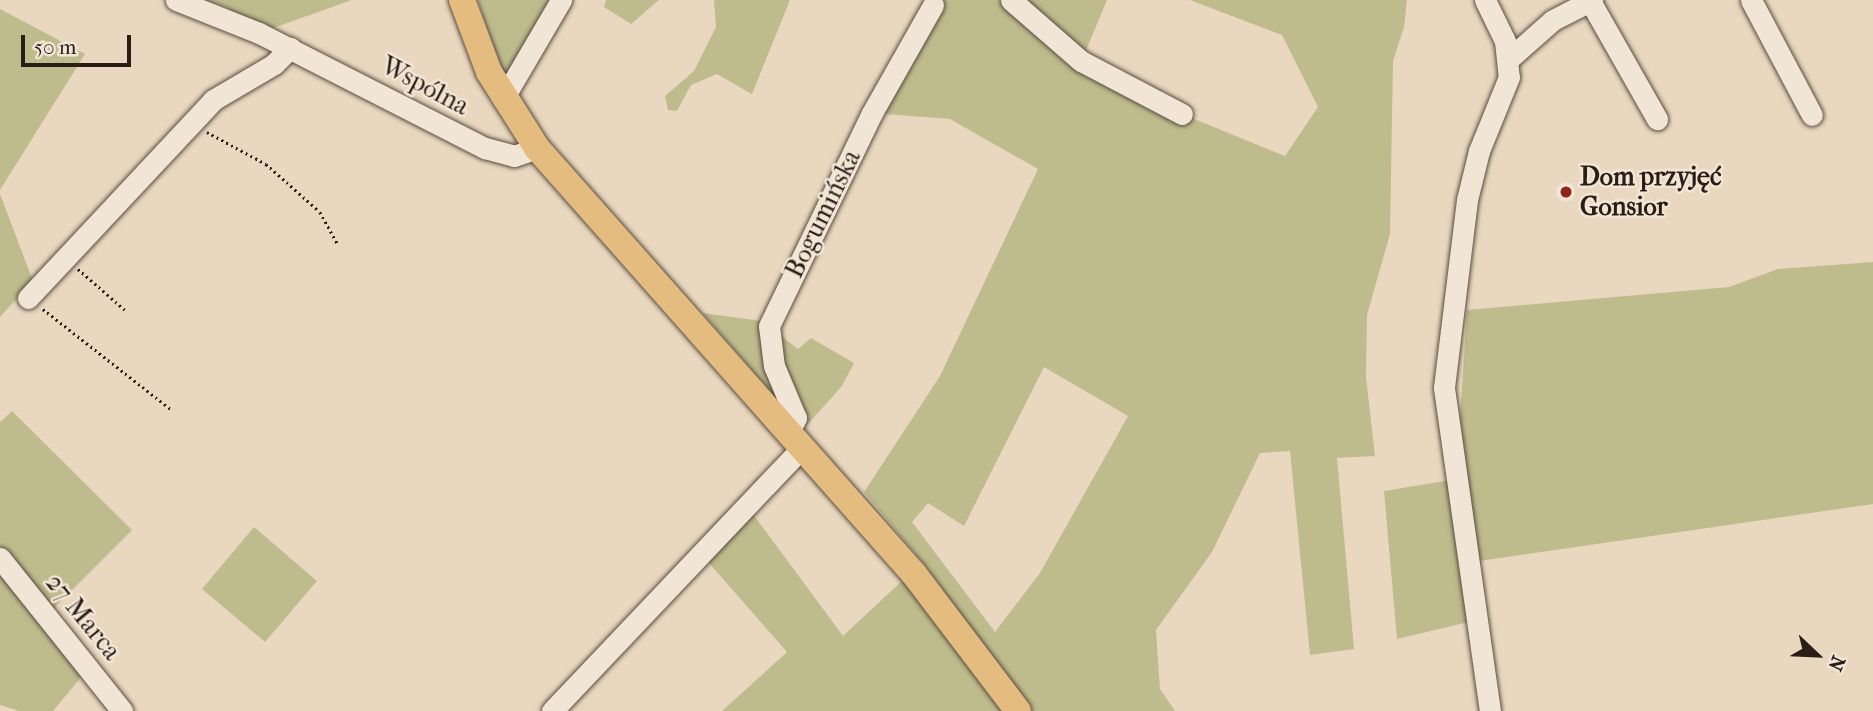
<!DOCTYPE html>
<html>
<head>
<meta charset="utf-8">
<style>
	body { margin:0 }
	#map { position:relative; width:1873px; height:711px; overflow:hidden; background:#e9d8bf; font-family:"IM FELL French Canon",serif }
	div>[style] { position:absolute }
	.green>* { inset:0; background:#bebc8d }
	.path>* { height:2.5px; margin-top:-1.25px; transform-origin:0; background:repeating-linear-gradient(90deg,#291d16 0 2px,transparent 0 5.5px) }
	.roads { filter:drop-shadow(0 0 2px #594c40) drop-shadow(0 0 2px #594c40) }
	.minor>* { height:21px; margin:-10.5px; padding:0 10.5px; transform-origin:10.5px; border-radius:10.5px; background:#f1e6d5 }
	.major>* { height:26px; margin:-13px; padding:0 13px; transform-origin:13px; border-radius:13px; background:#e4bc80 }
	.dots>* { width:19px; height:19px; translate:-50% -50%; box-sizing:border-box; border:4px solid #f1e6d5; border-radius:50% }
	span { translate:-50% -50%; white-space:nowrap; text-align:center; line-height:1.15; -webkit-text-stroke:5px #f1e6d5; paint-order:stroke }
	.street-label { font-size:26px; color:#291d16 }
	.poi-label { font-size:26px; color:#291d16; font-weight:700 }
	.left { translate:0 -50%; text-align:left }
	.north { position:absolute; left:1782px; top:620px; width:70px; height:70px; -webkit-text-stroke:5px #f1e6d5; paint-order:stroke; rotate:113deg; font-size:19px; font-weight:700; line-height:28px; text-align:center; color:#291d16 }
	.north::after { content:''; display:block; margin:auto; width:24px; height:32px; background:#291d16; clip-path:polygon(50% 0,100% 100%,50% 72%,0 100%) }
	.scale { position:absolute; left:21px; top:35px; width:110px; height:32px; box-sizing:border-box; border:4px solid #291d16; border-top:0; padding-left:9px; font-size:21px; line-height:24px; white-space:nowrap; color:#291d16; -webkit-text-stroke:5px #f1e6d5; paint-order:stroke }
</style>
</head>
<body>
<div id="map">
	<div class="green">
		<div style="clip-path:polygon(205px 0,352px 0,259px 33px,227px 7px)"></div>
		<div style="clip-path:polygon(478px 0,555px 0,504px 85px,497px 58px)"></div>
		<div style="clip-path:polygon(606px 0,659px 0,631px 24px,604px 7px)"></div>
		<div style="clip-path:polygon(714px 0,790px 0,752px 94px,717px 74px,691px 85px,677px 111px,668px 110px,665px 96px,694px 71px,716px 27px)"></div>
		<div style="clip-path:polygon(evenodd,936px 0,1107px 0,1082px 60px,1182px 114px,1285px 156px,1318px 107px,1282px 35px,1190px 0,1407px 0,1404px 27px,1393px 61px,1390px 234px,1367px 315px,1366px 377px,1375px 456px,1337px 458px,1354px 649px,1310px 655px,1290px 451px,1260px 453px,1212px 552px,1156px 630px,1160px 689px,1175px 711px,1031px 711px,925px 565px,864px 492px,940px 376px,1038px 169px,950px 119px,872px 113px,936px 0,1044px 367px,1128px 416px,1040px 573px,995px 632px,912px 522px,928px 503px,964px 526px,1044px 367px)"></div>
		<div style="clip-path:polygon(0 9px,85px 54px,0 190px)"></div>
		<div style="clip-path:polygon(0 194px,33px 281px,0 317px)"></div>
		<div style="clip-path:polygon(1873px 262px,1873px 504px,1479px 561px,1460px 419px,1467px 310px,1729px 287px,1778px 269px)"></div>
		<div style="clip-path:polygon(703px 313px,762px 321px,798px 349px,811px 338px,854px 363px,842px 386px,806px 426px,785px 408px)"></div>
		<div style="clip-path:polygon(12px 411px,132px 530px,50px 612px,0 551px,0 422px)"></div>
		<div style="clip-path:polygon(1451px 480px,1473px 621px,1397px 639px,1384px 491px)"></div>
		<div style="clip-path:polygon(747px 506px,843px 636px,904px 579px,1004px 711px,722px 711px,787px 652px,701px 554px)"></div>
		<div style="clip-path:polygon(254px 527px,317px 581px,265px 642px,202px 589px)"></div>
		<div style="clip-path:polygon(0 565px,82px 676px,53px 711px,19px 711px,0 705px)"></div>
	</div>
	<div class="path">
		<div style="left:207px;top:132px;width:67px;rotate:28.5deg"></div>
		<div style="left:266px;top:164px;width:72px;rotate:41.6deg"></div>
		<div style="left:320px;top:212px;width:37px;rotate:61deg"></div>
		<div style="left:78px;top:269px;width:62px;rotate:41.1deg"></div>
		<div style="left:43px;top:309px;width:164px;rotate:38.1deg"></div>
	</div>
	<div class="roads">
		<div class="minor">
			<div style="left:176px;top:0;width:89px;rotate:21.7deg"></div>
			<div style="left:259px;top:33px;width:254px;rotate:27deg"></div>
			<div style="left:485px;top:148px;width:30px;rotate:15deg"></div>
			<div style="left:514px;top:156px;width:24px;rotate:-19deg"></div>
			<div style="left:1011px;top:0;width:93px;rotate:41.1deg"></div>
			<div style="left:1081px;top:61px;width:114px;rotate:27.7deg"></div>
			<div style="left:1485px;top:0;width:46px;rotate:64deg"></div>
			<div style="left:1505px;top:41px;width:36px;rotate:84deg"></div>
			<div style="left:1509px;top:77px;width:80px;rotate:112.1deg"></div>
			<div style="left:1479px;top:151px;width:50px;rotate:103.8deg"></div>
			<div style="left:1467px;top:200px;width:189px;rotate:97deg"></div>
			<div style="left:1444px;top:388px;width:326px;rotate:81.9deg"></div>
			<div style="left:1751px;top:0;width:130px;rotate:62.1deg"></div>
			<div style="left:1590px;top:1px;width:136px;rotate:60.4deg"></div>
			<div style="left:1510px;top:58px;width:57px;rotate:-41.5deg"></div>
			<div style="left:1553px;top:20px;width:44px;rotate:-27.1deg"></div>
			<div style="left:503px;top:99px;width:115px;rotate:-59.6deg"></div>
			<div style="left:28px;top:298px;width:271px;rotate:-46.9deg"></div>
			<div style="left:213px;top:100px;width:71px;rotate:-30.5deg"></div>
			<div style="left:274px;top:64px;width:23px;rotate:-45deg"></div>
			<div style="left:789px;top:431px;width:15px;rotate:-62deg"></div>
			<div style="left:796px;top:418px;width:56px;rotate:-112.9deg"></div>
			<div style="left:774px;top:366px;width:40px;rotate:-97.1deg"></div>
			<div style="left:769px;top:326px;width:237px;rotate:-64.2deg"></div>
			<div style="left:872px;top:113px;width:124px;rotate:-60.5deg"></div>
			<div style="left:0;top:558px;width:196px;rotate:51.4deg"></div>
			<div style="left:552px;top:711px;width:363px;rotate:-46.5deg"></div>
		</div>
		<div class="major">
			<div style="left:462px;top:0;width:77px;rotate:69.4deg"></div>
			<div style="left:489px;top:72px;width:90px;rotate:57.7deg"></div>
			<div style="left:537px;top:148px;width:569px;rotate:48.49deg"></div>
			<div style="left:914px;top:574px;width:172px;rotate:52.8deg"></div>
		</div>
	</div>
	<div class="dots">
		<div style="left:1566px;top:192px;background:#8f2418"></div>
	</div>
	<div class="street-label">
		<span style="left:425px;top:86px;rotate:28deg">Wspólna</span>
		<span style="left:823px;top:214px;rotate:-64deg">Bogumińska</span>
		<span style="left:83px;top:617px;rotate:51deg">27 Marca</span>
	</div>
	<div class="poi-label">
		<span class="left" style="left:1580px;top:192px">Dom przyjęć<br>Gonsior</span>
	</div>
	<div class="north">N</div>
	<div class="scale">50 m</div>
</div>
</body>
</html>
